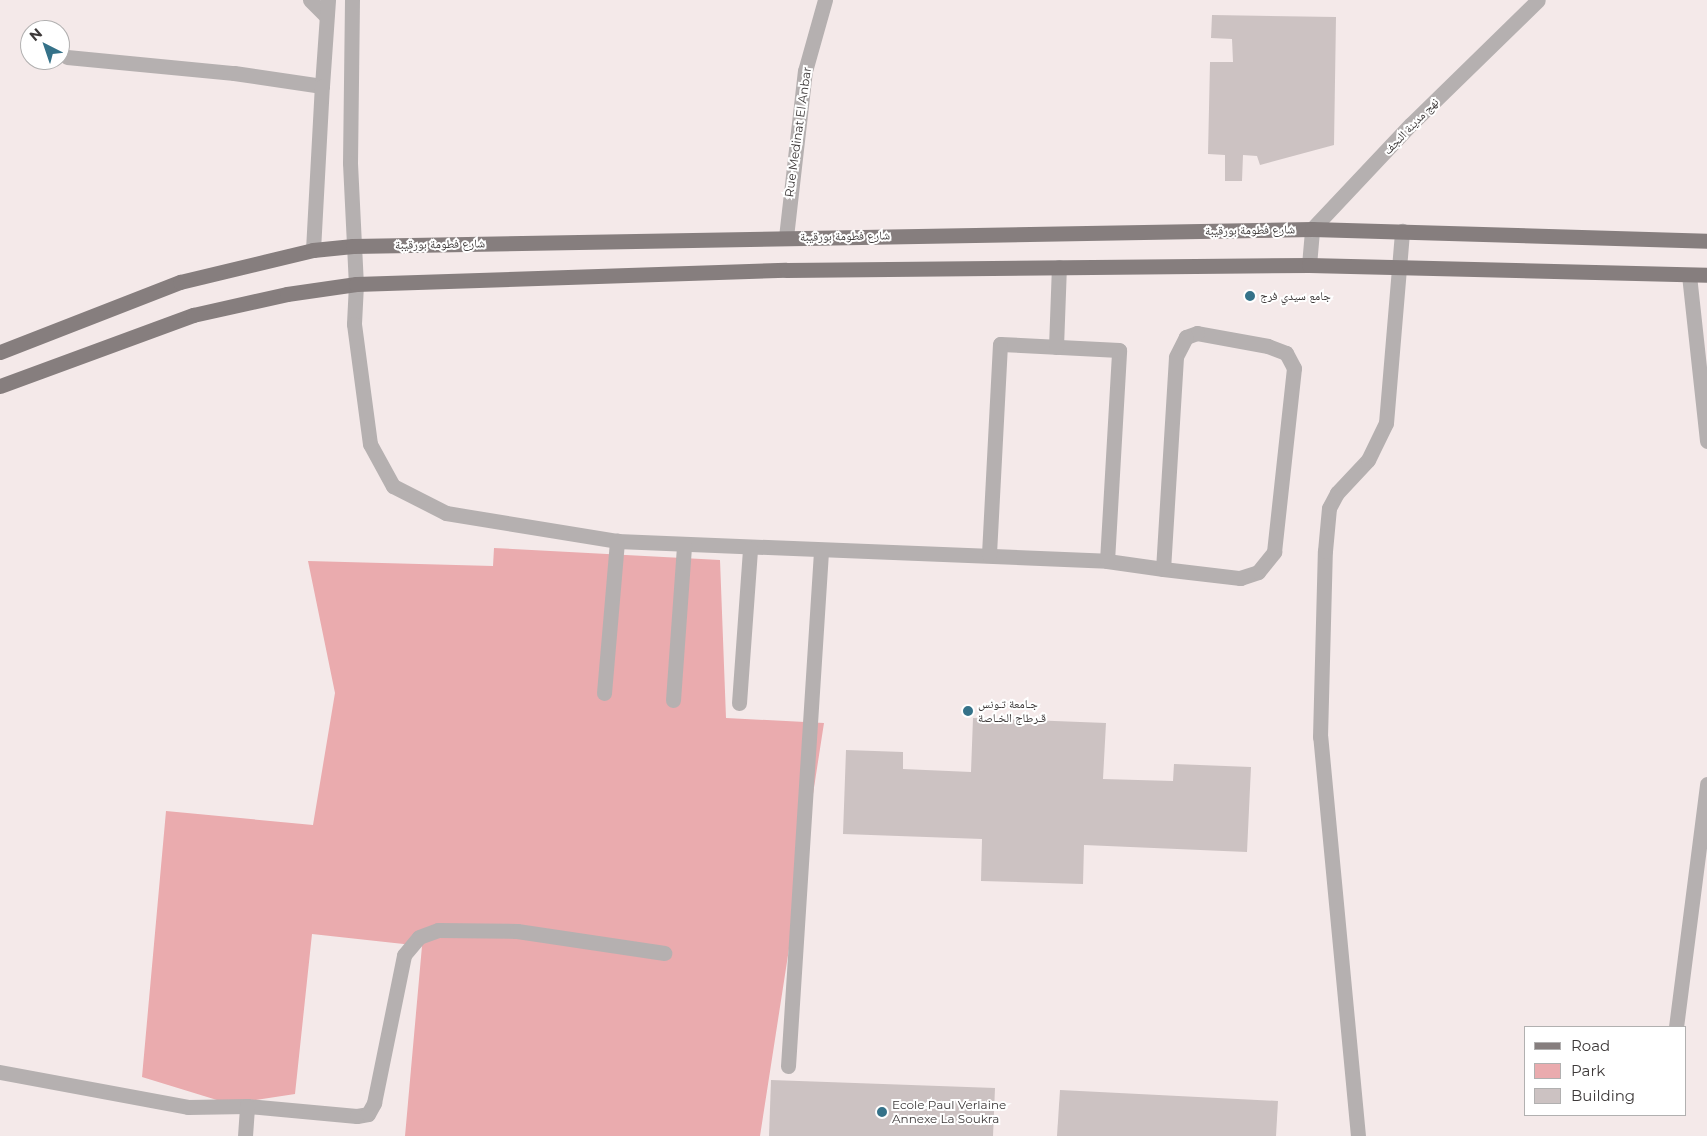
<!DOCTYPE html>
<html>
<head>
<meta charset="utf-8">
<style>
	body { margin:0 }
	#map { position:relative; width:1707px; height:1136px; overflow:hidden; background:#f4e9e9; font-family:Montserrat,"Noto Naskh Arabic",sans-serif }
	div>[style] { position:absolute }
	.green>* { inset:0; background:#eaabae }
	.building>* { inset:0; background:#ccc2c2 }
	.lane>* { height:15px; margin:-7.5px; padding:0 7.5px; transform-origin:7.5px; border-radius:7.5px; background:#b5b0b0 }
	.street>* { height:15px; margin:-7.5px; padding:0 7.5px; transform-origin:7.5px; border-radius:7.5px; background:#b5b0b0 }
	.primary>* { height:15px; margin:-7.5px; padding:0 7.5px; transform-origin:7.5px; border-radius:7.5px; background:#867e7e }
	.dots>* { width:14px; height:14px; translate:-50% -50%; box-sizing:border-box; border:2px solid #fff; border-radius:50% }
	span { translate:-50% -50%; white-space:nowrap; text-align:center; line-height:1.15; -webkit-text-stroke:4px #fff; paint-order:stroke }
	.street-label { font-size:12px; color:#3d3939 }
	.poi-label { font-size:12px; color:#3d3939 }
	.left { translate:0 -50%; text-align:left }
	.legend { position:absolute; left:1524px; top:1026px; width:162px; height:90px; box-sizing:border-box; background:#fff; border:1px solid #b1b0b0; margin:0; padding:6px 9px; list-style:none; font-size:15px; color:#3d3939 }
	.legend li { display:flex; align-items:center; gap:10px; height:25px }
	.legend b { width:25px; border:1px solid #b1b0b0 }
	.north { position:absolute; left:20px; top:20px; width:50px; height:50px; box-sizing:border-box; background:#fff; border:1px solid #b1b0b0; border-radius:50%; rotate:319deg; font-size:14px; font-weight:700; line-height:20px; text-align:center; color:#3d3939 }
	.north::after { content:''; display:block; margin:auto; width:18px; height:22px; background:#357289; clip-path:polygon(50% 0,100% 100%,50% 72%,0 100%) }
</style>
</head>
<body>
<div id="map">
	<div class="green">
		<div style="clip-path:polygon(494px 548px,720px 560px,726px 718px,824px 723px,760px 1136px,405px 1136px,422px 946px,312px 934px,295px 1094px,230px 1104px,142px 1077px,166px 811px,313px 825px,335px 693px,308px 561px,493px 566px)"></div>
	</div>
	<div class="building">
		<div style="clip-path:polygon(1212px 15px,1336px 17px,1334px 145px,1260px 165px,1257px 156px,1243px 155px,1242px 181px,1225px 181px,1225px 155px,1208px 154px,1210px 62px,1233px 62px,1232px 39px,1211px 38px)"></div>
		<div style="clip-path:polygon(973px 718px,1106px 723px,1103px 779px,1173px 781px,1174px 764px,1251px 767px,1247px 852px,1084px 845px,1083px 884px,981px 881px,982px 839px,843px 834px,846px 750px,903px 752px,903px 769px,971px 772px)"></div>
		<div style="clip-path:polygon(771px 1080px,995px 1088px,993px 1136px,769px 1136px)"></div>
		<div style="clip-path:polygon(1060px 1090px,1278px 1101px,1276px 1136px,1057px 1136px)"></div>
	</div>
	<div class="lane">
		<div style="left:310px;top:0;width:23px;rotate:45deg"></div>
		<div style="left:67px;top:57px;width:168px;rotate:5.5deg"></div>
		<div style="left:234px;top:73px;width:89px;rotate:8.4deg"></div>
		<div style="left:322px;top:86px;width:86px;rotate:-86deg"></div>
		<div style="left:313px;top:250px;width:164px;rotate:-86.9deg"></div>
		<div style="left:356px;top:284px;width:40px;rotate:92.9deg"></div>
		<div style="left:354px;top:324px;width:121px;rotate:82.4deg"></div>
		<div style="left:370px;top:444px;width:48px;rotate:61.3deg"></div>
		<div style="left:393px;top:486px;width:59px;rotate:27deg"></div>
		<div style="left:446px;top:513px;width:173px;rotate:9.3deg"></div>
		<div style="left:617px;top:541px;width:490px;rotate:2.3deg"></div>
		<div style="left:1107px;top:561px;width:211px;rotate:-86.7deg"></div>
		<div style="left:1119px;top:350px;width:119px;rotate:-177.1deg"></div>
		<div style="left:1000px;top:344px;width:211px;rotate:93deg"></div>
		<div style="left:1056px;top:347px;width:80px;rotate:-87.9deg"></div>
		<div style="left:1107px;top:561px;width:57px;rotate:8.1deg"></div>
		<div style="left:1163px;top:569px;width:78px;rotate:6.7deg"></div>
		<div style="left:1240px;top:578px;width:19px;rotate:-18deg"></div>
		<div style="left:1258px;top:572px;width:26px;rotate:-51deg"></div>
		<div style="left:1274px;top:552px;width:185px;rotate:-83.8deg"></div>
		<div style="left:1294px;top:368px;width:17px;rotate:-118deg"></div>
		<div style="left:1286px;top:353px;width:19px;rotate:-159deg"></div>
		<div style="left:1268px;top:346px;width:72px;rotate:-169.6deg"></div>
		<div style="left:1197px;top:333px;width:12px;rotate:160deg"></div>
		<div style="left:1186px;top:337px;width:22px;rotate:117deg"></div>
		<div style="left:1176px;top:357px;width:212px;rotate:93.5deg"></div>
		<div style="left:604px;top:693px;width:153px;rotate:-85.1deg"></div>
		<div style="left:673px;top:700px;width:155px;rotate:-85.9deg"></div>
		<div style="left:739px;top:703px;width:155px;rotate:-85.9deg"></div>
		<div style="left:788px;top:1066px;width:515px;rotate:-86.33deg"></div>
	</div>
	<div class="street">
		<div style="left:352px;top:0;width:163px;rotate:90.7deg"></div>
		<div style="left:350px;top:163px;width:121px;rotate:87.2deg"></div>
		<div style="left:786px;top:237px;width:167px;rotate:-83.5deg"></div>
		<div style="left:805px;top:71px;width:74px;rotate:-74.3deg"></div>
		<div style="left:1309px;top:265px;width:36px;rotate:-85deg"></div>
		<div style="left:1312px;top:229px;width:144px;rotate:-46.7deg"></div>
		<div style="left:1411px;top:124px;width:177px;rotate:-44.3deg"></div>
		<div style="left:1689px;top:275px;width:167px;rotate:83.8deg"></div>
		<div style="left:1676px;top:1027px;width:245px;rotate:-82.7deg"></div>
		<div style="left:0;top:1072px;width:191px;rotate:10.5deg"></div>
		<div style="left:188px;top:1107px;width:59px;rotate:-1deg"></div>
		<div style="left:247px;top:1106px;width:110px;rotate:5.2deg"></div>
		<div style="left:357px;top:1116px;width:11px;rotate:-10deg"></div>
		<div style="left:368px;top:1114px;width:13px;rotate:-61deg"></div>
		<div style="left:374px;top:1103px;width:151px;rotate:-78.5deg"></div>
		<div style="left:404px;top:955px;width:23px;rotate:-50deg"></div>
		<div style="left:419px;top:937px;width:20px;rotate:-20deg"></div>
		<div style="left:438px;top:930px;width:79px;rotate:0.7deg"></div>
		<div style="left:517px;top:931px;width:149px;rotate:8.5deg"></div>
		<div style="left:245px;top:1136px;width:30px;rotate:-86deg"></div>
		<div style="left:1358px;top:1136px;width:401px;rotate:-95.4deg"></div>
		<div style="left:1320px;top:737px;width:186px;rotate:-88.5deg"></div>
		<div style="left:1325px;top:551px;width:43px;rotate:-84.7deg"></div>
		<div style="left:1329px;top:508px;width:17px;rotate:-62deg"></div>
		<div style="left:1337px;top:493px;width:45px;rotate:-46.8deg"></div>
		<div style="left:1368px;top:460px;width:41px;rotate:-64.1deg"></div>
		<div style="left:1386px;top:423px;width:193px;rotate:-85.2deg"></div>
	</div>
	<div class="primary">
		<div style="left:0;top:352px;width:193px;rotate:-21.3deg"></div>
		<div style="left:180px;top:282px;width:137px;rotate:-13.5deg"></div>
		<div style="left:313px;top:250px;width:40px;rotate:-5.7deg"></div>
		<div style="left:353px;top:246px;width:959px;rotate:-1.02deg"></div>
		<div style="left:1312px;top:229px;width:395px;rotate:1.7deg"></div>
		<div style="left:0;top:386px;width:206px;rotate:-20.2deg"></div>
		<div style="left:193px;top:315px;width:96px;rotate:-12.6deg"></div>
		<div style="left:287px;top:294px;width:70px;rotate:-8.2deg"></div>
		<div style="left:356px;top:284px;width:430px;rotate:-1.9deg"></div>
		<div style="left:786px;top:270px;width:523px;rotate:-0.55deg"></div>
		<div style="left:1309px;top:265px;width:398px;rotate:1.4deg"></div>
	</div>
	<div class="dots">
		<div style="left:1250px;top:296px;background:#357289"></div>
		<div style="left:968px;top:711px;background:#357289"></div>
		<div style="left:882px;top:1112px;background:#357289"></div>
	</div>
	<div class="street-label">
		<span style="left:1411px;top:126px;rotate:-46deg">نهج مدينة النجف</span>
		<span style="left:798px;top:132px;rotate:-82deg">Rue Medinat El Anbar</span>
		<span style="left:1250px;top:230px;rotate:-1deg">شارع فطومة بورقيبة</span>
		<span style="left:845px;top:236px;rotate:-1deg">شارع فطومة بورقيبة</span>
		<span style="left:440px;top:244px;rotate:-1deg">شارع فطومة بورقيبة</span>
	</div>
	<div class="poi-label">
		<span class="left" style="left:1260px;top:296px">جامع سيدي فرج</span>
		<span class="left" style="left:978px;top:711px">جـامعة تـونس<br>قـرطاج الخـاصة</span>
		<span class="left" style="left:892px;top:1112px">Ecole Paul Verlaine<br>Annexe La Soukra</span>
	</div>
	<ul class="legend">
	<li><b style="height:6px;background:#867e7e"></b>Road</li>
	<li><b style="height:14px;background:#eaabae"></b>Park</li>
	<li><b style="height:14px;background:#ccc2c2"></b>Building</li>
	</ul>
	<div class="north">N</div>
</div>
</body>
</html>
